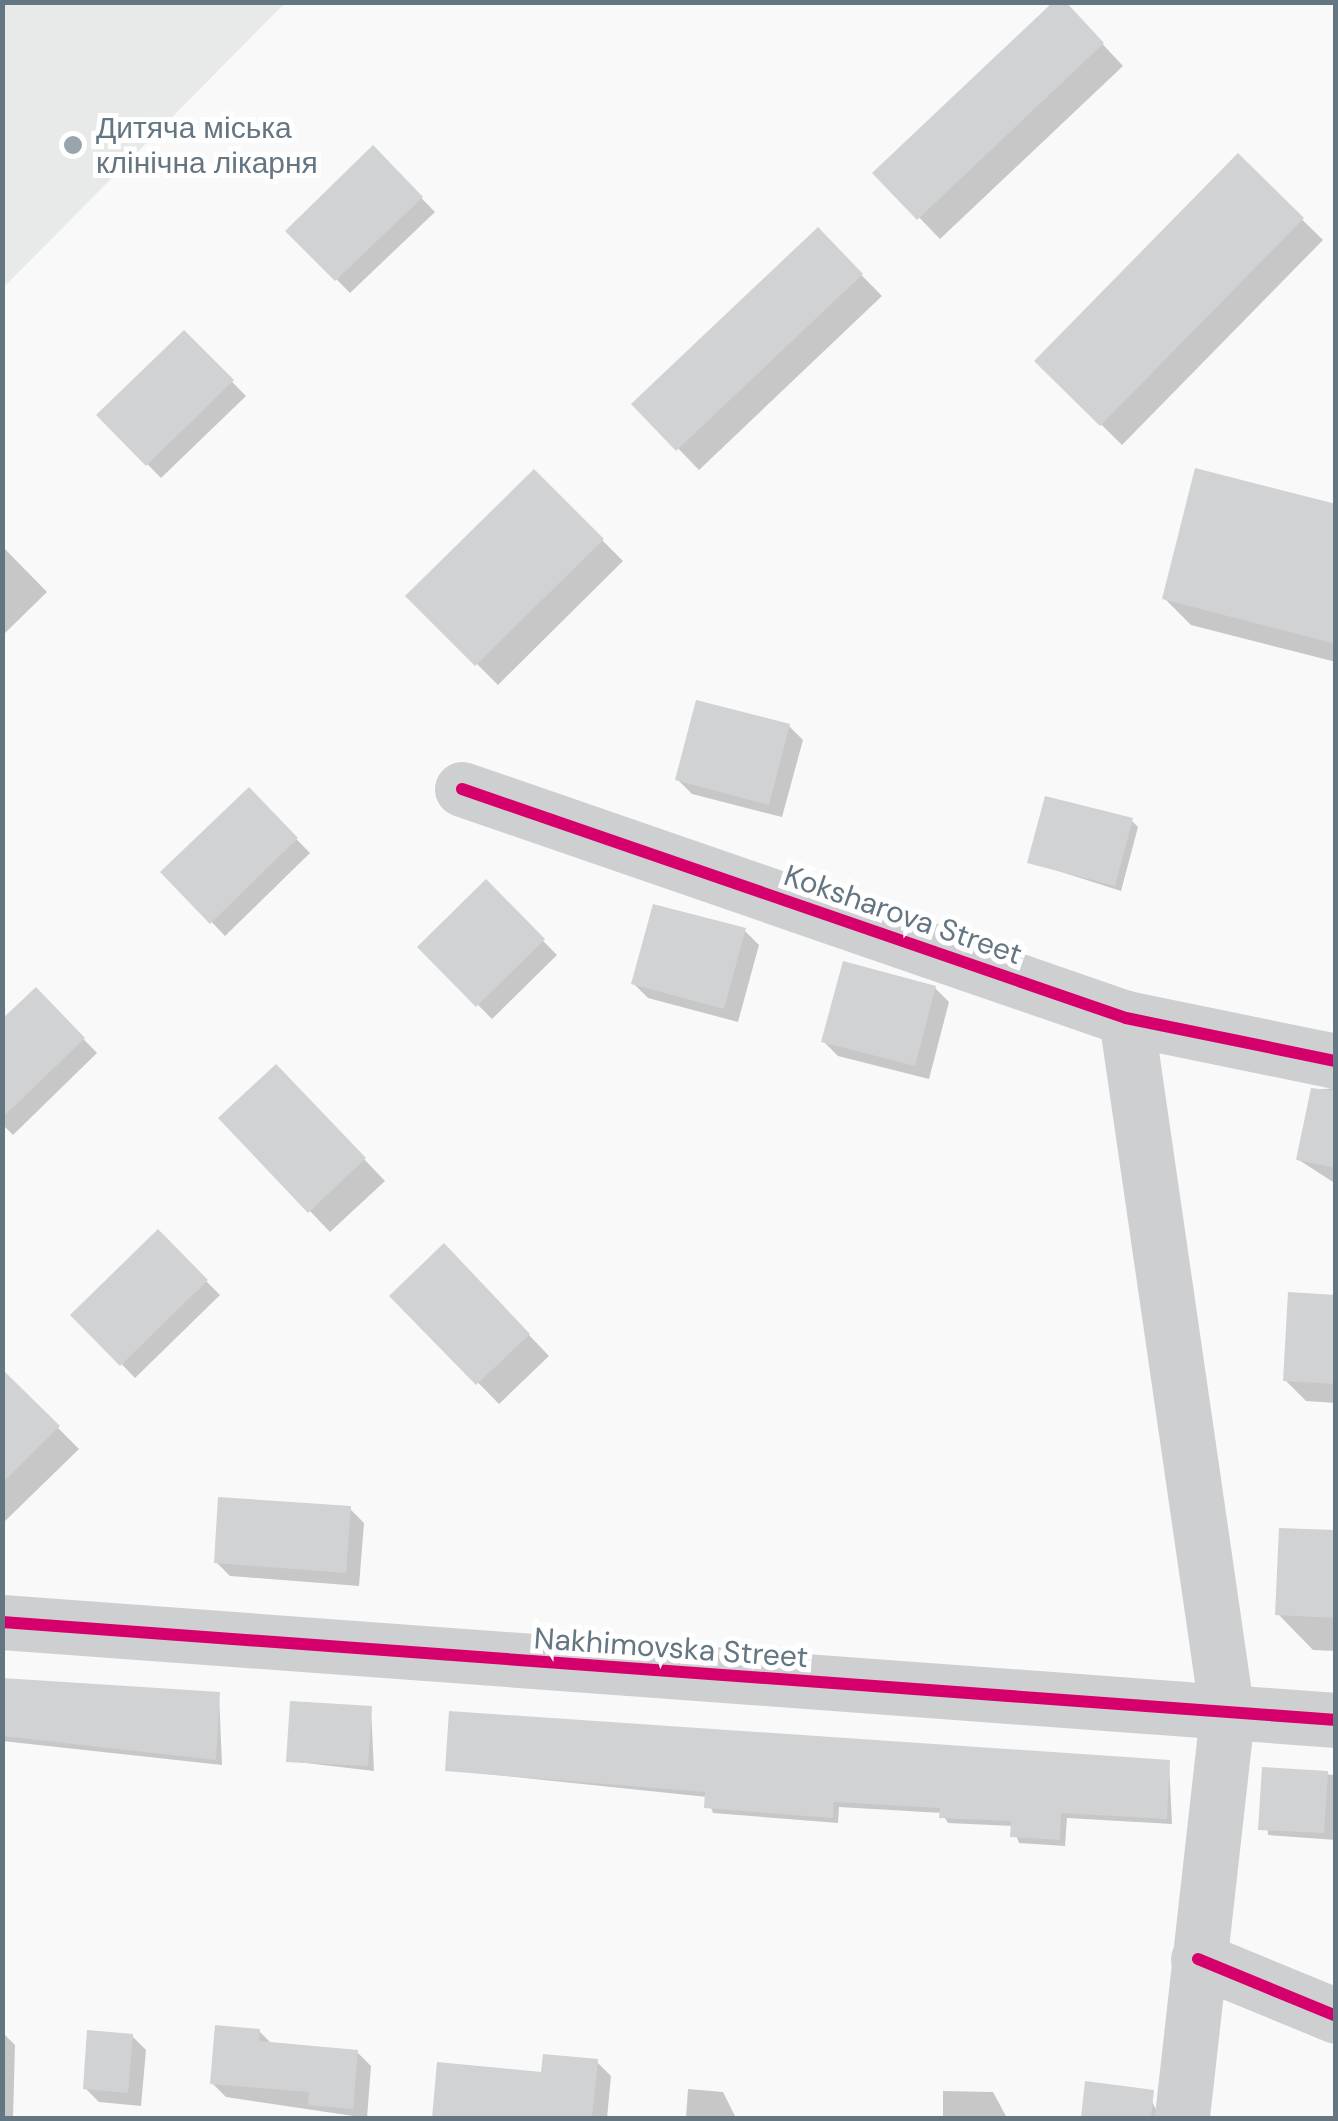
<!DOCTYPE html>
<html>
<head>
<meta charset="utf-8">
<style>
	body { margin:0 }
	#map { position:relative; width:1338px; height:2121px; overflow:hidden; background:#f9f9f9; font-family:"DM Sans",sans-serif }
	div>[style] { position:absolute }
	.built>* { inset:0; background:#e8e9e9 }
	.shadow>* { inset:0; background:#0003 }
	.building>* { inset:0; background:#d0d2d3 }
	.minor>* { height:55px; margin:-27.5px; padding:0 27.5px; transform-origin:27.5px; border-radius:27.5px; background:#cecfd0 }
	.cycleway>* { height:12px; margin:-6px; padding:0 6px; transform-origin:6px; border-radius:6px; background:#d6006c }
	.dots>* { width:28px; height:28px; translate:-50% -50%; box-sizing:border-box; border:5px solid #fff; border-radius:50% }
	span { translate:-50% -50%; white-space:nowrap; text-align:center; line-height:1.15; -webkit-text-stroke:10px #fff; paint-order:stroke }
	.poi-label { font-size:30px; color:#657683 }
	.left { translate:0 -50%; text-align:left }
	.street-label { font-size:30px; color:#657683 }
	.frame { position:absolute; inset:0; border:5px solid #657683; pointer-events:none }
</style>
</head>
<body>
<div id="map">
	<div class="built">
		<div style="clip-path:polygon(3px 2px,285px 3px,3px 288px,2px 3px)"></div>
	</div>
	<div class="shadow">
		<div style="clip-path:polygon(1063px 2px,1123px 66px,940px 239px,876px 173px)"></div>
		<div style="clip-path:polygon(373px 149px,435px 212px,350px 293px,289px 231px)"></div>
		<div style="clip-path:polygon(1238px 157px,1323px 240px,1122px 445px,1037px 361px)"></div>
		<div style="clip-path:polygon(818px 231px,882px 296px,699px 470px,635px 404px)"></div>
		<div style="clip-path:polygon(184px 333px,246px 396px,161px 478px,99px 415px)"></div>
		<div style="clip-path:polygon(534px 472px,623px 561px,498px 685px,409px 596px)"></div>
		<div style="clip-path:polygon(1336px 506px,1336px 662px,1191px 625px,1164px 598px)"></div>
		<div style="clip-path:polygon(2px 546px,47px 592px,2px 636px)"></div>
		<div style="clip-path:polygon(789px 726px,803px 740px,782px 817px,692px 794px,678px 780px)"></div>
		<div style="clip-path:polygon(249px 791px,310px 853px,225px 936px,164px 872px)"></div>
		<div style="clip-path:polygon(1131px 820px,1138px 827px,1121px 891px,1030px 862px)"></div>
		<div style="clip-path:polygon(486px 883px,557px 955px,492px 1019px,421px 947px)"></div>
		<div style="clip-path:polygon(744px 930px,759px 945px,738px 1022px,648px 998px,634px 984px)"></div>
		<div style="clip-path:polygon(935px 988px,949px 1002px,929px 1079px,838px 1056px,824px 1042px)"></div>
		<div style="clip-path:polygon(36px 990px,97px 1053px,13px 1135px,2px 1124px,2px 1022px)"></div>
		<div style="clip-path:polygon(296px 1088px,385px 1181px,330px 1232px,221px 1118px)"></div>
		<div style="clip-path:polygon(1336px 1088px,1336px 1184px,1299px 1160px,1313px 1090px)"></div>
		<div style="clip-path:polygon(158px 1233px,220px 1295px,135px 1378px,74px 1315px)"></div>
		<div style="clip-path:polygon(464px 1267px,549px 1356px,499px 1404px,393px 1296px)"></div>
		<div style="clip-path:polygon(1336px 1297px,1336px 1403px,1306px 1401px,1285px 1380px)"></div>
		<div style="clip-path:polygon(14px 1384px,79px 1449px,2px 1524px,2px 1395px)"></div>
		<div style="clip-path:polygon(350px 1509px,364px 1523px,359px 1586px,230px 1576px,216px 1562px)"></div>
		<div style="clip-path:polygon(1336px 1533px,1336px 1651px,1313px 1650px,1278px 1614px)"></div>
		<div style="clip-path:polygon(2px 1681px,219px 1695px,222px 1765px,2px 1741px)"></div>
		<div style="clip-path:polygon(371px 1708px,374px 1771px,289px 1761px)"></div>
		<div style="clip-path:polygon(1169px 1762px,1172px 1824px,1067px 1818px,1065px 1846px,1019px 1843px,1013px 1826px,948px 1823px,942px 1813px,839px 1807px,838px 1823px,713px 1813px,707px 1797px,448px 1770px)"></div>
		<div style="clip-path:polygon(1265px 1770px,1336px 1775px,1336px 1840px,1268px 1835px)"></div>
		<div style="clip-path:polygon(259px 2031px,272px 2044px,357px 2052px,371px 2066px,367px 2118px,226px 2097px,212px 2083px)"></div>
		<div style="clip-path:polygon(2px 2032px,15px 2045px,13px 2118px,2px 2118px)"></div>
		<div style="clip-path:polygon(132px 2036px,146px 2050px,141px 2106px,99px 2102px,85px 2088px)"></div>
		<div style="clip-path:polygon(597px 2062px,611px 2076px,607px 2118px,435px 2118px,439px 2065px,543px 2075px)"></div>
		<div style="clip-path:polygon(1088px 2084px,1147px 2091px,1160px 2118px,1083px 2118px)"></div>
		<div style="clip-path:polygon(688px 2089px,723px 2092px,736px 2118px,686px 2118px)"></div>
		<div style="clip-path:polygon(943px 2091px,993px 2092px,1007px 2118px,943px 2118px)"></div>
	</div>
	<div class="building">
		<div style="clip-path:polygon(1053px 2px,1066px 2px,1104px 43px,917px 220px,872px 173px)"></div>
		<div style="clip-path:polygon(373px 145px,423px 197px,335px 281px,285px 231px)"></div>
		<div style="clip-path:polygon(1238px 153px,1304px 218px,1100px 426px,1034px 361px)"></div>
		<div style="clip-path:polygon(818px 227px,863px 274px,676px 451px,631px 404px)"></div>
		<div style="clip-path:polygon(184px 330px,234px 380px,146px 466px,96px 415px)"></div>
		<div style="clip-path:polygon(1195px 468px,1336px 504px,1336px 644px,1162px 599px)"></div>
		<div style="clip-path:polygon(534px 469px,604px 539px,475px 666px,405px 596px)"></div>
		<div style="clip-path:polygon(696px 700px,790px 724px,769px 805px,675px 780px)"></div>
		<div style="clip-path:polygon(249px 787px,298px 838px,210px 924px,160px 872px)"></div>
		<div style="clip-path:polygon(1045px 796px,1133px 818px,1115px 886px,1027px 863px)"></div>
		<div style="clip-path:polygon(486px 879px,545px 939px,476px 1007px,417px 947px)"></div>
		<div style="clip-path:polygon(653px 904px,746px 928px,724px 1009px,631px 984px)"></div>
		<div style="clip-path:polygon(843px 961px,936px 986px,915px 1066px,821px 1042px)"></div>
		<div style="clip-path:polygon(36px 987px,85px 1038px,2px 1118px,2px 1019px)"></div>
		<div style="clip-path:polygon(276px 1064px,366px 1158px,308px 1213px,218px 1118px)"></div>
		<div style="clip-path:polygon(1311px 1088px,1336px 1091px,1336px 1168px,1296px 1160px)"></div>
		<div style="clip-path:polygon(158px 1229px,208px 1280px,120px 1366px,70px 1315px)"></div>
		<div style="clip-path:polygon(444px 1243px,530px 1334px,476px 1385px,389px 1296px)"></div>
		<div style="clip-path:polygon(1288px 1292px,1336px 1295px,1336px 1384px,1283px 1381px)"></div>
		<div style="clip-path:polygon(2px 1369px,60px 1426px,2px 1483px)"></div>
		<div style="clip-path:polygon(218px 1497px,351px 1506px,346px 1573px,214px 1563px)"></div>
		<div style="clip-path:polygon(1279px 1528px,1336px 1530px,1336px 1618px,1275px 1615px)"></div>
		<div style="clip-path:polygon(2px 1678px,220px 1692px,216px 1760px,2px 1736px)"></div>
		<div style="clip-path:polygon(290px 1701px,372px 1706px,368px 1766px,286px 1762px)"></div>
		<div style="clip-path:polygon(449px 1711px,1170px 1760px,1167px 1819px,1061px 1813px,1060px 1840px,1010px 1837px,1011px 1821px,939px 1818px,940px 1808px,834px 1802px,833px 1818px,792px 1815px,704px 1808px,705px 1792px,445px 1771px)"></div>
		<div style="clip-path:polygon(1262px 1767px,1328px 1771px,1324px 1833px,1258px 1830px)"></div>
		<div style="clip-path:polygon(215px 2025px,260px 2029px,259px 2041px,358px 2050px,353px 2109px,308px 2105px,309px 2092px,210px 2084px)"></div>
		<div style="clip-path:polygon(87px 2030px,133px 2034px,128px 2093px,83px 2089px)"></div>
		<div style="clip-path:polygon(543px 2054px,598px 2059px,592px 2118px,432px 2118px,437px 2062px,541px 2072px)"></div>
		<div style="clip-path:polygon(1085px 2081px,1154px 2090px,1151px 2118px,1081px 2118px)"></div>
	</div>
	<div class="minor">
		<div style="left:462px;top:789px;width:702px;rotate:19.03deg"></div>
		<div style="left:1126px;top:1018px;width:214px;rotate:11.6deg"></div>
		<div style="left:1126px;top:1018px;width:704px;rotate:81.75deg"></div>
		<div style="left:1227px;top:1715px;width:406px;rotate:96.4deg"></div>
		<div style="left:2px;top:1622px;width:1338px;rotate:4.2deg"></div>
		<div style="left:1198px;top:1959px;width:149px;rotate:22.4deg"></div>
	</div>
	<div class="cycleway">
		<div style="left:462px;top:789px;width:702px;rotate:19.03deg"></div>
		<div style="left:1126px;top:1018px;width:214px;rotate:11.6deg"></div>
		<div style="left:2px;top:1622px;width:1338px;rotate:4.2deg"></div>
		<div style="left:1198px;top:1959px;width:149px;rotate:22.4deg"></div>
	</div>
	<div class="dots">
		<div style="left:73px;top:145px;background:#99a4ac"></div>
	</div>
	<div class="poi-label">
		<span class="left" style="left:96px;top:145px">Дитяча міська<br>клінічна лікарня</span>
	</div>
	<div class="street-label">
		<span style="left:903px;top:915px;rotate:19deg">Koksharova Street</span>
		<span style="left:671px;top:1648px;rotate:4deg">Nakhimovska Street</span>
	</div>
	<div class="frame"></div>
</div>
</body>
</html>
